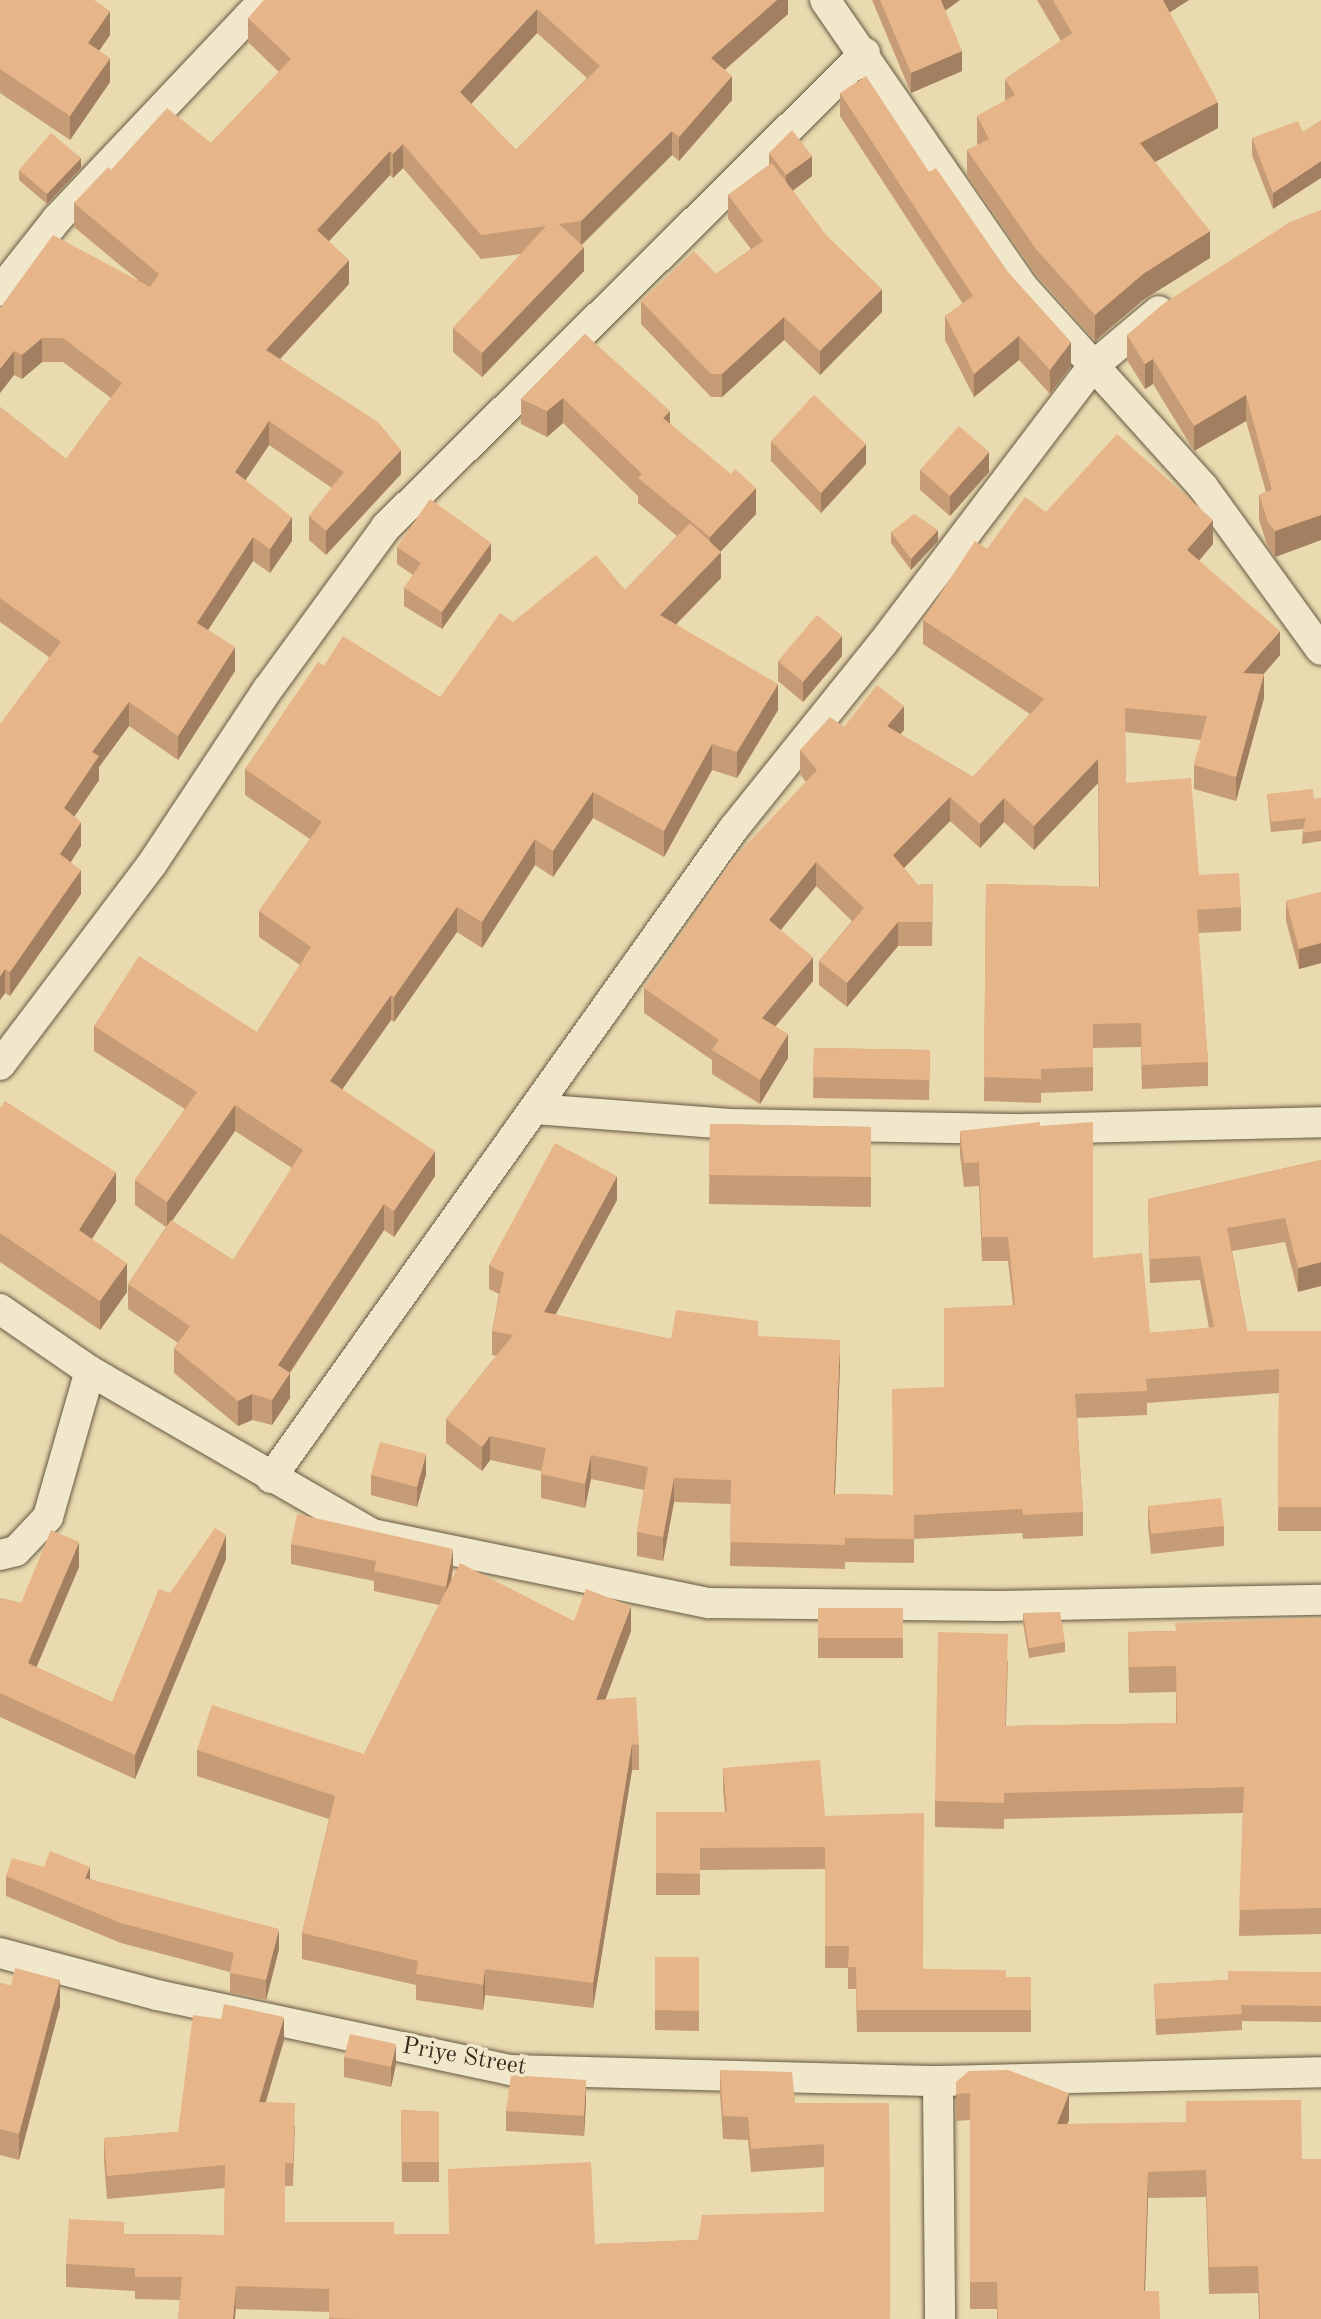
<!DOCTYPE html>
<html>
<head>
<meta charset="utf-8">
<style>
	body { margin:0 }
	#map { position:relative; width:1321px; height:2319px; overflow:hidden; background:#eadaaf; font-family:"Old Standard TT",serif }
	div>[style] { position:absolute }
	.roads { filter:drop-shadow(0 0 2px #655843) drop-shadow(0 0 2px #655843) }
	.street>* { height:30px; margin:-15px; padding:0 15px; transform-origin:15px; border-radius:15px; background:#f1e7cb }
	.wall>* { inset:0; background:#c69c76 }
	.shaded-wall>* { inset:0; background:#a17f60 }
	.building>* { inset:0; background:#e6b589 }
	span { translate:-50% -50%; white-space:nowrap; text-align:center; line-height:1.15; -webkit-text-stroke:7px #f1e7cb; paint-order:stroke }
	.street-label { font-size:24px; color:#392d1f }
</style>
</head>
<body>
<div id="map">
	<div class="roads">
		<div class="street">
			<div style="left:825px;top:0;width:347px;rotate:55.4deg"></div>
			<div style="left:1022px;top:286px;width:270px;rotate:48deg"></div>
			<div style="left:1203px;top:487px;width:201px;rotate:54.1deg"></div>
			<div style="left:0;top:291px;width:92px;rotate:-51.6deg"></div>
			<div style="left:57px;top:219px;width:301px;rotate:-46.6deg"></div>
			<div style="left:0;top:1065px;width:252px;rotate:-52.9deg"></div>
			<div style="left:152px;top:864px;width:210px;rotate:-56.5deg"></div>
			<div style="left:268px;top:689px;width:200px;rotate:-53.9deg"></div>
			<div style="left:386px;top:527px;width:674px;rotate:-44.7deg"></div>
			<div style="left:535px;top:1109px;width:195px;rotate:4.4deg"></div>
			<div style="left:729px;top:1124px;width:294px;rotate:1deg"></div>
			<div style="left:1023px;top:1129px;width:298px;rotate:-1.3deg"></div>
			<div style="left:0;top:1309px;width:109px;rotate:34.6deg"></div>
			<div style="left:90px;top:1371px;width:326px;rotate:30deg"></div>
			<div style="left:372px;top:1534px;width:344px;rotate:11.6deg"></div>
			<div style="left:709px;top:1603px;width:292px;rotate:0.6deg"></div>
			<div style="left:1001px;top:1606px;width:320px;rotate:-1.1deg"></div>
			<div style="left:271px;top:1478px;width:798px;rotate:-54.54deg"></div>
			<div style="left:734px;top:828px;width:236px;rotate:-51.2deg"></div>
			<div style="left:882px;top:644px;width:348px;rotate:-52.8deg"></div>
			<div style="left:1092px;top:367px;width:87px;rotate:-39.9deg"></div>
			<div style="left:0;top:1555px;width:16px;rotate:-14deg"></div>
			<div style="left:16px;top:1551px;width:47px;rotate:-46.7deg"></div>
			<div style="left:48px;top:1517px;width:152px;rotate:-74deg"></div>
			<div style="left:0;top:1953px;width:163px;rotate:15deg"></div>
			<div style="left:157px;top:1995px;width:361px;rotate:12deg"></div>
			<div style="left:510px;top:2070px;width:428px;rotate:1.5deg"></div>
			<div style="left:938px;top:2081px;width:383px;rotate:-1.3deg"></div>
			<div style="left:938px;top:2081px;width:238px;rotate:89.5deg"></div>
		</div>
	</div>
	<div class="wall">
		<div style="clip-path:polygon(0 0,110px 35px,99px 51px,110px 82px,70px 140px,0 93px)"></div>
		<div style="clip-path:polygon(evenodd,788px 0,788px 14px,724px 70px,732px 100px,679px 161px,672px 155px,582px 245px,584px 271px,482px 377px,453px 352px,453px 328px,521px 254px,481px 259px,403px 168px,393px 178px,390px 175px,329px 241px,349px 284px,280px 359px,401px 474px,326px 555px,309px 540px,309px 516px,332px 488px,269px 445px,245px 480px,292px 541px,270px 573px,253px 561px,208px 630px,235px 671px,178px 760px,129px 726px,99px 767px,99px 780px,74px 816px,81px 846px,71px 862px,81px 894px,10px 996px,5px 993px,0 1000px,49px 657px,0 622px,0 407px,66px 459px,111px 398px,63px 362px,42px 362px,22px 379px,14px 375px,0 393px,0 308px,138px 280px,74px 227px,74px 203px,111px 170px,211px 143px,279px 72px,248px 42px,248px 18px,788px 0,537px 33px,587px 78px,516px 150px,471px 104px,537px 33px)"></div>
		<div style="clip-path:polygon(872px 0,960px 0,945px 11px,962px 71px,911px 93px)"></div>
		<div style="clip-path:polygon(1037px 0,1189px 0,1169px 13px,1218px 128px,1155px 162px,1210px 258px,1143px 300px,1095px 341px,1036px 275px,967px 176px,967px 150px,978px 145px,977px 143px,977px 116px,1005px 101px,1005px 79px,1061px 41px)"></div>
		<div style="clip-path:polygon(840px 93px,929px 172px,1071px 366px,1050px 394px,1019px 360px,974px 397px,945px 340px,945px 316px,963px 304px,840px 116px)"></div>
		<div style="clip-path:polygon(1303px 132px,1273px 209px,1252px 155px,1252px 138px)"></div>
		<div style="clip-path:polygon(769px 153px,812px 176px,793px 191px,882px 312px,820px 375px,784px 340px,722px 397px,711px 397px,641px 324px,641px 301px,716px 274px,751px 249px,728px 219px,728px 195px,769px 165px)"></div>
		<div style="clip-path:polygon(81px 168px,47px 204px,19px 180px,19px 170px)"></div>
		<div style="clip-path:polygon(1321px 210px,1321px 540px,1275px 557px,1268px 547px,1259px 520px,1259px 495px,1266px 492px,1246px 421px,1194px 451px,1153px 384px,1145px 389px,1127px 360px,1127px 335px)"></div>
		<div style="clip-path:polygon(evenodd,585px 334px,756px 514px,720px 552px,721px 578px,676px 624px,778px 710px,737px 778px,712px 770px,664px 857px,593px 818px,553px 877px,535px 865px,482px 948px,457px 932px,394px 1022px,391px 1020px,342px 1089px,435px 1176px,394px 1237px,384px 1230px,290px 1373px,290px 1398px,272px 1425px,252px 1420px,238px 1426px,174px 1373px,174px 1348px,178px 1343px,128px 1309px,128px 1284px,166px 1227px,135px 1205px,135px 1180px,185px 1109px,94px 1051px,94px 1026px,257px 1032px,300px 965px,259px 937px,259px 911px,310px 839px,245px 795px,245px 769px,324px 666px,440px 697px,513px 622px,625px 590px,677px 536px,638px 503px,638px 496px,563px 423px,547px 437px,521px 424px,521px 399px,585px 334px,235px 1131px,292px 1168px,233px 1260px,172px 1221px,235px 1131px)"></div>
		<div style="clip-path:polygon(771px 441px,866px 464px,821px 513px,771px 461px)"></div>
		<div style="clip-path:polygon(920px 470px,989px 472px,950px 516px,920px 490px)"></div>
		<div style="clip-path:polygon(1046px 512px,1213px 544px,1199px 561px,1280px 655px,1264px 674px,1264px 698px,1236px 801px,1194px 789px,1194px 765px,1201px 740px,1125px 732px,1126px 783px,1199px 875px,1241px 907px,1241px 931px,1198px 933px,1208px 1062px,1208px 1086px,1142px 1089px,1141px 1047px,1093px 1048px,1093px 1091px,1041px 1093px,1041px 1103px,984px 1101px,986px 884px,1099px 887px,1098px 783px,1034px 850px,1004px 822px,980px 848px,950px 821px,904px 868px,918px 885px,933px 884px,932px 946px,898px 946px,847px 1007px,819px 985px,819px 961px,852px 921px,816px 886px,780px 930px,813px 981px,776px 1026px,788px 1058px,760px 1104px,712px 1074px,712px 1060px,644px 1013px,644px 988px,806px 782px,800px 774px,800px 750px,844px 727px,904px 730px,900px 734px,973px 777px,1030px 714px,923px 644px,923px 620px,987px 549px)"></div>
		<div style="clip-path:polygon(891px 532px,938px 541px,911px 570px,891px 543px)"></div>
		<div style="clip-path:polygon(397px 547px,491px 560px,442px 629px,404px 606px,404px 588px,413px 575px,397px 564px)"></div>
		<div style="clip-path:polygon(842px 656px,803px 702px,778px 681px,778px 661px)"></div>
		<div style="clip-path:polygon(1267px 794px,1314px 799px,1321px 798px,1321px 841px,1302px 844px,1303px 829px,1271px 832px)"></div>
		<div style="clip-path:polygon(1321px 892px,1321px 963px,1299px 969px,1286px 921px,1286px 901px)"></div>
		<div style="clip-path:polygon(814px 1048px,930px 1050px,929px 1100px,813px 1098px)"></div>
		<div style="clip-path:polygon(0 1108px,116px 1201px,92px 1239px,127px 1292px,100px 1330px,0 1262px)"></div>
		<div style="clip-path:polygon(710px 1124px,871px 1127px,871px 1207px,709px 1204px)"></div>
		<div style="clip-path:polygon(1040px 1126px,1093px 1258px,1150px 1333px,1209px 1328px,1200px 1280px,1150px 1283px,1148px 1199px,1321px 1160px,1298px 1292px,1285px 1242px,1232px 1251px,1247px 1331px,1321px 1331px,1321px 1531px,1278px 1531px,1279px 1393px,1147px 1403px,1147px 1415px,1077px 1418px,1083px 1512px,1083px 1536px,1023px 1539px,1022px 1533px,914px 1539px,914px 1563px,845px 1562px,845px 1569px,730px 1566px,731px 1504px,674px 1502px,663px 1561px,637px 1556px,637px 1532px,644px 1490px,591px 1479px,585px 1508px,541px 1498px,541px 1471px,490px 1460px,482px 1471px,446px 1443px,446px 1419px,496px 1356px,492px 1355px,492px 1331px,499px 1294px,489px 1289px,489px 1265px,617px 1200px,555px 1315px,671px 1339px,758px 1336px,840px 1364px,835px 1494px,893px 1495px,944px 1387px,1013px 1305px,1008px 1261px,982px 1261px,979px 1186px,964px 1187px,960px 1155px,960px 1131px)"></div>
		<div style="clip-path:polygon(426px 1474px,417px 1507px,371px 1495px,371px 1475px)"></div>
		<div style="clip-path:polygon(1148px 1506px,1224px 1526px,1224px 1546px,1151px 1554px,1148px 1526px)"></div>
		<div style="clip-path:polygon(291px 1544px,453px 1569px,451px 1582px,574px 1621px,631px 1631px,605px 1699px,639px 1745px,639px 1770px,632px 1770px,593px 2008px,485px 1995px,483px 2010px,416px 2000px,416px 1985px,302px 1959px,302px 1933px,329px 1819px,197px 1776px,197px 1750px,364px 1754px,439px 1605px,374px 1591px,374px 1581px,291px 1564px)"></div>
		<div style="clip-path:polygon(226px 1559px,135px 1779px,0 1717px,0 1598px,21px 1603px,79px 1567px,36px 1667px,112px 1702px,170px 1593px)"></div>
		<div style="clip-path:polygon(818px 1608px,903px 1608px,903px 1658px,818px 1658px)"></div>
		<div style="clip-path:polygon(1023px 1613px,1065px 1642px,1065px 1652px,1029px 1658px,1023px 1623px)"></div>
		<div style="clip-path:polygon(1321px 1618px,1321px 1934px,1239px 1936px,1243px 1813px,1004px 1819px,1004px 1829px,935px 1827px,935px 1801px,1008px 1660px,1006px 1726px,1176px 1723px,1176px 1692px,1129px 1693px,1128px 1632px,1175px 1631px)"></div>
		<div style="clip-path:polygon(723px 1768px,825px 1816px,924px 1969px,1006px 1977px,1031px 1977px,1031px 2032px,857px 2032px,856px 1989px,848px 1989px,848px 1968px,825px 1968px,825px 1869px,700px 1870px,700px 1895px,656px 1895px,656px 1812px,725px 1812px,723px 1789px)"></div>
		<div style="clip-path:polygon(6px 1876px,90px 1879px,279px 1949px,266px 2000px,230px 1993px,230px 1972px,121px 1943px,6px 1896px)"></div>
		<div style="clip-path:polygon(655px 1957px,699px 1957px,699px 2031px,655px 2030px)"></div>
		<div style="clip-path:polygon(1321px 1972px,1321px 2022px,1242px 2021px,1242px 2030px,1156px 2035px,1154px 1984px,1228px 1980px)"></div>
		<div style="clip-path:polygon(0 1983px,11px 1986px,60px 2006px,19px 2160px,0 2155px)"></div>
		<div style="clip-path:polygon(221px 2019px,284px 2040px,266px 2102px,295px 2126px,293px 2186px,285px 2186px,285px 2222px,394px 2234px,595px 2244px,698px 2240px,824px 2212px,824px 2167px,751px 2172px,748px 2140px,723px 2139px,720px 2093px,720px 2070px,795px 2103px,889px 2103px,890px 2319px,329px 2319px,329px 2312px,236px 2309px,235px 2319px,178px 2319px,180px 2300px,135px 2299px,135px 2291px,66px 2287px,66px 2264px,124px 2234px,224px 2235px,225px 2188px,107px 2199px,104px 2161px,104px 2138px,178px 2132px)"></div>
		<div style="clip-path:polygon(344px 2057px,396px 2064px,391px 2087px,344px 2077px)"></div>
		<div style="clip-path:polygon(956px 2082px,1069px 2120px,1067px 2124px,1302px 2159px,1321px 2319px,1259px 2319px,1258px 2293px,1209px 2294px,1206px 2197px,1148px 2198px,1145px 2291px,1160px 2319px,997px 2319px,997px 2309px,970px 2309px,970px 2120px,956px 2121px)"></div>
		<div style="clip-path:polygon(586px 2101px,584px 2136px,506px 2131px,506px 2111px)"></div>
		<div style="clip-path:polygon(401px 2110px,439px 2112px,439px 2182px,402px 2182px)"></div>
	</div>
	<div class="shaded-wall">
		<div style="clip-path:polygon(777px 0,788px 0,788px 14px,711px 82px,711px 58px)"></div>
		<div style="clip-path:polygon(939px 0,960px 0,939px 15px)"></div>
		<div style="clip-path:polygon(1159px 0,1189px 0,1159px 19px)"></div>
		<div style="clip-path:polygon(537px 9px,537px 33px,460px 116px,460px 92px)"></div>
		<div style="clip-path:polygon(110px 11px,110px 35px,88px 67px,88px 43px)"></div>
		<div style="clip-path:polygon(962px 51px,962px 71px,911px 93px,911px 73px)"></div>
		<div style="clip-path:polygon(110px 58px,110px 82px,70px 140px,70px 116px)"></div>
		<div style="clip-path:polygon(732px 76px,732px 100px,679px 161px,679px 137px)"></div>
		<div style="clip-path:polygon(1218px 102px,1218px 128px,1140px 170px,1140px 143px)"></div>
		<div style="clip-path:polygon(672px 131px,672px 155px,581px 245px,581px 221px)"></div>
		<div style="clip-path:polygon(403px 144px,403px 168px,393px 178px,393px 154px)"></div>
		<div style="clip-path:polygon(390px 151px,390px 175px,317px 254px,317px 230px)"></div>
		<div style="clip-path:polygon(812px 156px,812px 176px,786px 195px,786px 175px)"></div>
		<div style="clip-path:polygon(81px 158px,81px 168px,47px 204px,47px 194px)"></div>
		<div style="clip-path:polygon(1321px 161px,1321px 178px,1273px 209px,1273px 193px)"></div>
		<div style="clip-path:polygon(1210px 231px,1210px 258px,1143px 300px,1095px 341px,1095px 315px,1143px 274px)"></div>
		<div style="clip-path:polygon(584px 247px,584px 271px,482px 377px,482px 353px)"></div>
		<div style="clip-path:polygon(349px 260px,349px 284px,266px 374px,266px 350px)"></div>
		<div style="clip-path:polygon(882px 289px,882px 312px,820px 375px,820px 351px)"></div>
		<div style="clip-path:polygon(784px 317px,784px 340px,722px 397px,722px 374px)"></div>
		<div style="clip-path:polygon(1019px 336px,1019px 360px,974px 397px,974px 374px)"></div>
		<div style="clip-path:polygon(42px 338px,42px 362px,22px 379px,22px 355px)"></div>
		<div style="clip-path:polygon(1071px 342px,1071px 366px,1050px 394px,1050px 370px)"></div>
		<div style="clip-path:polygon(14px 351px,14px 375px,0 393px,0 369px)"></div>
		<div style="clip-path:polygon(1153px 359px,1153px 384px,1145px 389px,1145px 364px)"></div>
		<div style="clip-path:polygon(1246px 395px,1246px 421px,1194px 451px,1194px 426px)"></div>
		<div style="clip-path:polygon(563px 398px,563px 423px,547px 437px,547px 411px)"></div>
		<div style="clip-path:polygon(670px 411px,670px 436px,663px 418px)"></div>
		<div style="clip-path:polygon(269px 421px,269px 445px,235px 496px,235px 472px)"></div>
		<div style="clip-path:polygon(866px 444px,866px 464px,821px 513px,821px 493px)"></div>
		<div style="clip-path:polygon(401px 450px,401px 474px,326px 555px,326px 531px)"></div>
		<div style="clip-path:polygon(989px 452px,989px 472px,950px 516px,950px 496px)"></div>
		<div style="clip-path:polygon(756px 488px,756px 514px,710px 563px,710px 537px)"></div>
		<div style="clip-path:polygon(1321px 515px,1321px 540px,1275px 557px,1275px 531px)"></div>
		<div style="clip-path:polygon(292px 517px,292px 541px,270px 573px,270px 549px)"></div>
		<div style="clip-path:polygon(1213px 520px,1213px 544px,1187px 574px,1187px 550px)"></div>
		<div style="clip-path:polygon(938px 530px,938px 541px,911px 570px,911px 559px)"></div>
		<div style="clip-path:polygon(253px 537px,253px 561px,197px 647px,197px 623px)"></div>
		<div style="clip-path:polygon(491px 543px,491px 560px,442px 629px,442px 612px)"></div>
		<div style="clip-path:polygon(721px 552px,721px 578px,660px 641px,660px 615px)"></div>
		<div style="clip-path:polygon(1280px 631px,1280px 655px,1243px 697px,1243px 673px)"></div>
		<div style="clip-path:polygon(842px 636px,842px 656px,803px 702px,803px 682px)"></div>
		<div style="clip-path:polygon(235px 647px,235px 671px,178px 760px,178px 736px)"></div>
		<div style="clip-path:polygon(1264px 674px,1264px 698px,1236px 801px,1236px 777px)"></div>
		<div style="clip-path:polygon(778px 684px,778px 710px,737px 778px,737px 752px)"></div>
		<div style="clip-path:polygon(129px 702px,129px 726px,99px 767px,99px 780px,64px 832px,64px 808px,92px 752px)"></div>
		<div style="clip-path:polygon(904px 706px,904px 730px,887px 750px,887px 726px)"></div>
		<div style="clip-path:polygon(712px 744px,712px 770px,664px 857px,664px 831px)"></div>
		<div style="clip-path:polygon(1098px 759px,1098px 783px,1034px 850px,1034px 826px)"></div>
		<div style="clip-path:polygon(593px 792px,593px 818px,553px 877px,553px 851px)"></div>
		<div style="clip-path:polygon(950px 797px,950px 821px,893px 879px,893px 855px)"></div>
		<div style="clip-path:polygon(1004px 798px,1004px 822px,980px 848px,980px 824px)"></div>
		<div style="clip-path:polygon(81px 822px,81px 846px,60px 878px,60px 854px)"></div>
		<div style="clip-path:polygon(535px 839px,535px 865px,482px 948px,482px 922px)"></div>
		<div style="clip-path:polygon(816px 862px,816px 886px,769px 945px,769px 920px)"></div>
		<div style="clip-path:polygon(81px 870px,81px 894px,10px 996px,10px 972px)"></div>
		<div style="clip-path:polygon(457px 907px,457px 932px,394px 1022px,394px 997px)"></div>
		<div style="clip-path:polygon(898px 922px,898px 946px,847px 1007px,847px 983px)"></div>
		<div style="clip-path:polygon(1321px 943px,1321px 963px,1299px 969px,1299px 949px)"></div>
		<div style="clip-path:polygon(813px 957px,813px 981px,762px 1042px,762px 1018px)"></div>
		<div style="clip-path:polygon(5px 969px,5px 993px,0 1000px,0 976px)"></div>
		<div style="clip-path:polygon(391px 995px,391px 1020px,330px 1107px,330px 1081px)"></div>
		<div style="clip-path:polygon(788px 1034px,788px 1058px,760px 1104px,760px 1080px)"></div>
		<div style="clip-path:polygon(235px 1105px,235px 1131px,167px 1228px,167px 1202px)"></div>
		<div style="clip-path:polygon(435px 1151px,435px 1176px,394px 1237px,394px 1211px)"></div>
		<div style="clip-path:polygon(116px 1172px,116px 1201px,79px 1259px,79px 1230px)"></div>
		<div style="clip-path:polygon(617px 1176px,617px 1200px,544px 1336px,544px 1312px)"></div>
		<div style="clip-path:polygon(384px 1204px,384px 1230px,278px 1390px,278px 1365px)"></div>
		<div style="clip-path:polygon(1321px 1262px,1321px 1286px,1298px 1292px,1298px 1268px)"></div>
		<div style="clip-path:polygon(127px 1263px,127px 1292px,100px 1330px,100px 1301px)"></div>
		<div style="clip-path:polygon(840px 1340px,840px 1364px,834px 1518px,834px 1494px)"></div>
		<div style="clip-path:polygon(290px 1373px,290px 1398px,272px 1425px,272px 1400px)"></div>
		<div style="clip-path:polygon(252px 1394px,252px 1420px,238px 1426px,238px 1401px)"></div>
		<div style="clip-path:polygon(490px 1436px,490px 1460px,482px 1471px,482px 1447px)"></div>
		<div style="clip-path:polygon(426px 1454px,426px 1474px,417px 1507px,417px 1487px)"></div>
		<div style="clip-path:polygon(591px 1455px,591px 1479px,585px 1508px,585px 1484px)"></div>
		<div style="clip-path:polygon(674px 1478px,674px 1502px,663px 1561px,663px 1537px)"></div>
		<div style="clip-path:polygon(226px 1535px,226px 1559px,135px 1779px,135px 1755px)"></div>
		<div style="clip-path:polygon(79px 1542px,79px 1567px,28px 1687px,28px 1663px)"></div>
		<div style="clip-path:polygon(453px 1549px,453px 1569px,446px 1607px,446px 1587px)"></div>
		<div style="clip-path:polygon(631px 1606px,631px 1631px,596px 1725px,596px 1700px)"></div>
		<div style="clip-path:polygon(632px 1744px,632px 1770px,593px 2008px,593px 1983px)"></div>
		<div style="clip-path:polygon(90px 1867px,90px 1887px,85px 1878px)"></div>
		<div style="clip-path:polygon(279px 1929px,279px 1949px,266px 2000px,266px 1980px)"></div>
		<div style="clip-path:polygon(485px 1969px,485px 1995px,483px 2010px,483px 1985px)"></div>
		<div style="clip-path:polygon(60px 1980px,60px 2006px,19px 2160px,19px 2134px)"></div>
		<div style="clip-path:polygon(284px 2017px,284px 2040px,259px 2124px,259px 2102px)"></div>
		<div style="clip-path:polygon(396px 2044px,396px 2064px,391px 2087px,391px 2067px)"></div>
		<div style="clip-path:polygon(586px 2080px,586px 2101px,584px 2136px,584px 2116px)"></div>
		<div style="clip-path:polygon(1069px 2093px,1069px 2120px,1057px 2151px,1057px 2124px)"></div>
		<div style="clip-path:polygon(1148px 2172px,1148px 2198px,1144px 2318px,1144px 2291px)"></div>
		<div style="clip-path:polygon(236px 2286px,235px 2319px,233px 2319px)"></div>
	</div>
	<div class="building">
		<div style="clip-path:polygon(0 0,94px 0,110px 11px,88px 43px,110px 58px,70px 116px,0 69px)"></div>
		<div style="clip-path:polygon(evenodd,264px 0,777px 0,711px 58px,732px 76px,679px 137px,672px 131px,581px 221px,559px 224px,584px 247px,482px 353px,453px 328px,546px 226px,481px 235px,403px 144px,393px 154px,390px 151px,317px 230px,349px 260px,266px 350px,378px 422px,401px 450px,326px 531px,309px 516px,344px 472px,269px 421px,235px 472px,292px 517px,270px 549px,253px 537px,197px 623px,235px 647px,178px 736px,129px 702px,92px 752px,99px 756px,64px 808px,81px 822px,60px 854px,81px 870px,10px 972px,5px 969px,0 976px,0 724px,61px 642px,0 598px,0 407px,66px 459px,122px 383px,63px 338px,42px 338px,22px 355px,14px 351px,0 369px,0 308px,53px 235px,150px 287px,159px 274px,74px 203px,108px 167px,111px 170px,167px 108px,211px 143px,291px 59px,248px 18px,264px 0,537px 9px,600px 66px,516px 150px,460px 92px,537px 9px)"></div>
		<div style="clip-path:polygon(880px 0,941px 0,962px 51px,911px 73px)"></div>
		<div style="clip-path:polygon(1053px 0,1163px 0,1218px 102px,1140px 143px,1210px 231px,1143px 274px,1095px 315px,1036px 249px,967px 150px,989px 139px,977px 116px,1015px 95px,1005px 79px,1072px 33px)"></div>
		<div style="clip-path:polygon(866px 76px,929px 172px,936px 168px,1008px 272px,1071px 342px,1050px 370px,1019px 336px,974px 374px,945px 316px,973px 296px,840px 93px)"></div>
		<div style="clip-path:polygon(1321px 120px,1321px 161px,1273px 193px,1252px 138px,1298px 121px,1303px 132px)"></div>
		<div style="clip-path:polygon(792px 130px,812px 156px,786px 175px,769px 153px)"></div>
		<div style="clip-path:polygon(51px 133px,81px 158px,47px 194px,19px 170px)"></div>
		<div style="clip-path:polygon(772px 163px,826px 235px,882px 289px,820px 351px,784px 317px,722px 374px,711px 374px,641px 301px,694px 251px,716px 274px,763px 241px,728px 195px)"></div>
		<div style="clip-path:polygon(1321px 210px,1321px 515px,1275px 531px,1268px 522px,1259px 495px,1272px 490px,1246px 395px,1194px 426px,1153px 359px,1145px 364px,1127px 335px,1163px 304px,1290px 222px)"></div>
		<div style="clip-path:polygon(585px 334px,670px 411px,663px 418px,731px 474px,735px 469px,756px 488px,710px 537px,638px 478px,642px 474px,563px 398px,547px 411px,521px 399px)"></div>
		<div style="clip-path:polygon(814px 395px,866px 444px,821px 493px,771px 441px)"></div>
		<div style="clip-path:polygon(959px 426px,989px 452px,950px 496px,920px 470px)"></div>
		<div style="clip-path:polygon(1117px 434px,1213px 520px,1187px 550px,1280px 631px,1243px 673px,1264px 674px,1236px 777px,1194px 765px,1207px 716px,1125px 708px,1126px 783px,1191px 778px,1199px 875px,1239px 873px,1241px 907px,1197px 910px,1208px 1062px,1142px 1065px,1141px 1023px,1093px 1024px,1093px 1067px,1041px 1069px,1041px 1079px,984px 1077px,986px 884px,1100px 887px,1098px 759px,1034px 826px,1004px 798px,980px 824px,950px 797px,893px 855px,918px 885px,933px 884px,932px 922px,898px 922px,847px 983px,819px 961px,864px 908px,816px 862px,769px 920px,813px 957px,762px 1018px,788px 1034px,760px 1080px,712px 1050px,719px 1040px,644px 988px,731px 861px,817px 770px,800px 750px,830px 717px,844px 727px,877px 685px,904px 706px,887px 726px,973px 777px,1044px 699px,923px 620px,975px 541px,987px 549px,1025px 497px,1046px 512px)"></div>
		<div style="clip-path:polygon(430px 499px,491px 543px,442px 612px,404px 588px,421px 563px,397px 547px)"></div>
		<div style="clip-path:polygon(914px 514px,938px 530px,911px 559px,891px 532px)"></div>
		<div style="clip-path:polygon(690px 523px,721px 552px,660px 615px,778px 684px,737px 752px,712px 744px,664px 831px,593px 792px,553px 851px,535px 839px,482px 922px,457px 907px,394px 997px,391px 995px,330px 1081px,435px 1151px,394px 1211px,384px 1204px,278px 1365px,290px 1373px,272px 1400px,252px 1394px,238px 1401px,174px 1348px,190px 1326px,128px 1284px,171px 1220px,233px 1260px,303px 1150px,235px 1105px,167px 1202px,135px 1180px,197px 1092px,94px 1026px,139px 956px,257px 1032px,311px 947px,259px 911px,322px 822px,245px 769px,318px 662px,324px 666px,343px 636px,440px 697px,500px 613px,513px 622px,596px 555px,625px 590px)"></div>
		<div style="clip-path:polygon(817px 615px,842px 636px,803px 682px,778px 661px)"></div>
		<div style="clip-path:polygon(1313px 789px,1314px 799px,1321px 798px,1321px 830px,1302px 833px,1306px 818px,1271px 822px,1267px 794px)"></div>
		<div style="clip-path:polygon(1321px 892px,1321px 943px,1299px 949px,1286px 901px)"></div>
		<div style="clip-path:polygon(814px 1048px,930px 1050px,929px 1080px,813px 1077px)"></div>
		<div style="clip-path:polygon(5px 1101px,116px 1172px,79px 1230px,127px 1263px,100px 1301px,0 1233px,0 1108px)"></div>
		<div style="clip-path:polygon(1040px 1122px,1040px 1126px,1093px 1122px,1093px 1258px,1142px 1253px,1150px 1333px,1214px 1327px,1200px 1256px,1150px 1259px,1148px 1199px,1321px 1160px,1321px 1262px,1298px 1268px,1285px 1218px,1227px 1228px,1247px 1331px,1321px 1331px,1321px 1507px,1278px 1507px,1279px 1369px,1146px 1379px,1147px 1391px,1075px 1394px,1083px 1512px,1023px 1515px,1022px 1509px,914px 1515px,914px 1539px,845px 1538px,845px 1545px,730px 1542px,731px 1480px,674px 1478px,663px 1537px,637px 1532px,648px 1467px,591px 1455px,585px 1484px,541px 1474px,546px 1448px,490px 1436px,482px 1447px,446px 1419px,513px 1335px,492px 1331px,504px 1273px,489px 1265px,555px 1143px,617px 1176px,544px 1312px,671px 1339px,676px 1310px,758px 1321px,758px 1336px,840px 1340px,834px 1494px,893px 1495px,892px 1389px,944px 1387px,944px 1308px,1015px 1305px,1008px 1237px,982px 1237px,979px 1162px,964px 1163px,960px 1131px)"></div>
		<div style="clip-path:polygon(710px 1124px,871px 1127px,871px 1177px,709px 1175px)"></div>
		<div style="clip-path:polygon(380px 1442px,426px 1454px,417px 1487px,371px 1475px)"></div>
		<div style="clip-path:polygon(1221px 1498px,1224px 1526px,1151px 1534px,1148px 1506px)"></div>
		<div style="clip-path:polygon(297px 1514px,453px 1549px,446px 1587px,374px 1571px,376px 1561px,291px 1544px)"></div>
		<div style="clip-path:polygon(215px 1528px,226px 1535px,135px 1755px,0 1693px,0 1598px,21px 1603px,51px 1530px,79px 1542px,28px 1663px,112px 1702px,159px 1589px,170px 1593px)"></div>
		<div style="clip-path:polygon(460px 1563px,574px 1621px,586px 1589px,631px 1606px,596px 1700px,636px 1697px,639px 1745px,632px 1744px,593px 1983px,485px 1969px,483px 1985px,416px 1974px,418px 1961px,302px 1933px,335px 1796px,197px 1750px,212px 1705px,364px 1754px)"></div>
		<div style="clip-path:polygon(818px 1608px,903px 1608px,903px 1638px,818px 1638px)"></div>
		<div style="clip-path:polygon(1060px 1612px,1065px 1642px,1029px 1648px,1023px 1613px)"></div>
		<div style="clip-path:polygon(1321px 1618px,1321px 1908px,1239px 1910px,1244px 1787px,1004px 1793px,1004px 1803px,935px 1801px,938px 1632px,1008px 1634px,1005px 1726px,1177px 1723px,1176px 1666px,1129px 1667px,1128px 1632px,1176px 1631px,1175px 1623px)"></div>
		<div style="clip-path:polygon(820px 1760px,825px 1816px,924px 1813px,923px 1969px,1006px 1970px,1006px 1977px,1031px 1977px,1031px 2010px,857px 2010px,856px 1967px,848px 1967px,849px 1946px,825px 1946px,825px 1847px,700px 1848px,700px 1874px,656px 1873px,656px 1812px,727px 1812px,723px 1768px)"></div>
		<div style="clip-path:polygon(50px 1851px,90px 1867px,85px 1878px,279px 1929px,266px 1980px,230px 1973px,234px 1953px,121px 1923px,6px 1876px,12px 1858px,44px 1867px)"></div>
		<div style="clip-path:polygon(655px 1957px,699px 1957px,699px 2011px,655px 2010px)"></div>
		<div style="clip-path:polygon(15px 1968px,60px 1980px,19px 2134px,0 2129px,0 1983px,11px 1986px)"></div>
		<div style="clip-path:polygon(1228px 1971px,1321px 1972px,1321px 2006px,1241px 2005px,1242px 2014px,1156px 2019px,1154px 1984px,1228px 1980px)"></div>
		<div style="clip-path:polygon(224px 2004px,284px 2017px,259px 2102px,295px 2103px,293px 2163px,285px 2163px,285px 2222px,394px 2222px,394px 2234px,449px 2234px,448px 2169px,591px 2162px,595px 2244px,698px 2240px,702px 2215px,824px 2212px,824px 2144px,751px 2149px,748px 2117px,723px 2116px,720px 2070px,792px 2072px,795px 2103px,889px 2103px,890px 2319px,358px 2319px,329px 2318px,329px 2289px,236px 2286px,233px 2319px,178px 2319px,182px 2277px,135px 2277px,135px 2268px,66px 2264px,69px 2219px,124px 2222px,124px 2234px,224px 2235px,225px 2165px,107px 2176px,104px 2138px,178px 2132px,193px 2015px,221px 2019px)"></div>
		<div style="clip-path:polygon(350px 2034px,396px 2044px,391px 2067px,344px 2057px)"></div>
		<div style="clip-path:polygon(1008px 2070px,1069px 2093px,1057px 2124px,1186px 2122px,1186px 2101px,1301px 2100px,1302px 2159px,1321px 2159px,1321px 2319px,1260px 2319px,1258px 2266px,1209px 2267px,1206px 2170px,1148px 2172px,1144px 2291px,1159px 2291px,1160px 2319px,998px 2319px,997px 2282px,970px 2282px,970px 2093px,956px 2094px,956px 2082px,969px 2071px)"></div>
		<div style="clip-path:polygon(511px 2075px,586px 2080px,584px 2116px,506px 2111px)"></div>
		<div style="clip-path:polygon(401px 2110px,439px 2112px,439px 2162px,402px 2162px)"></div>
	</div>
	<div class="street-label">
		<span style="left:464px;top:2058px;rotate:10deg">Priye Street</span>
	</div>
</div>
</body>
</html>
